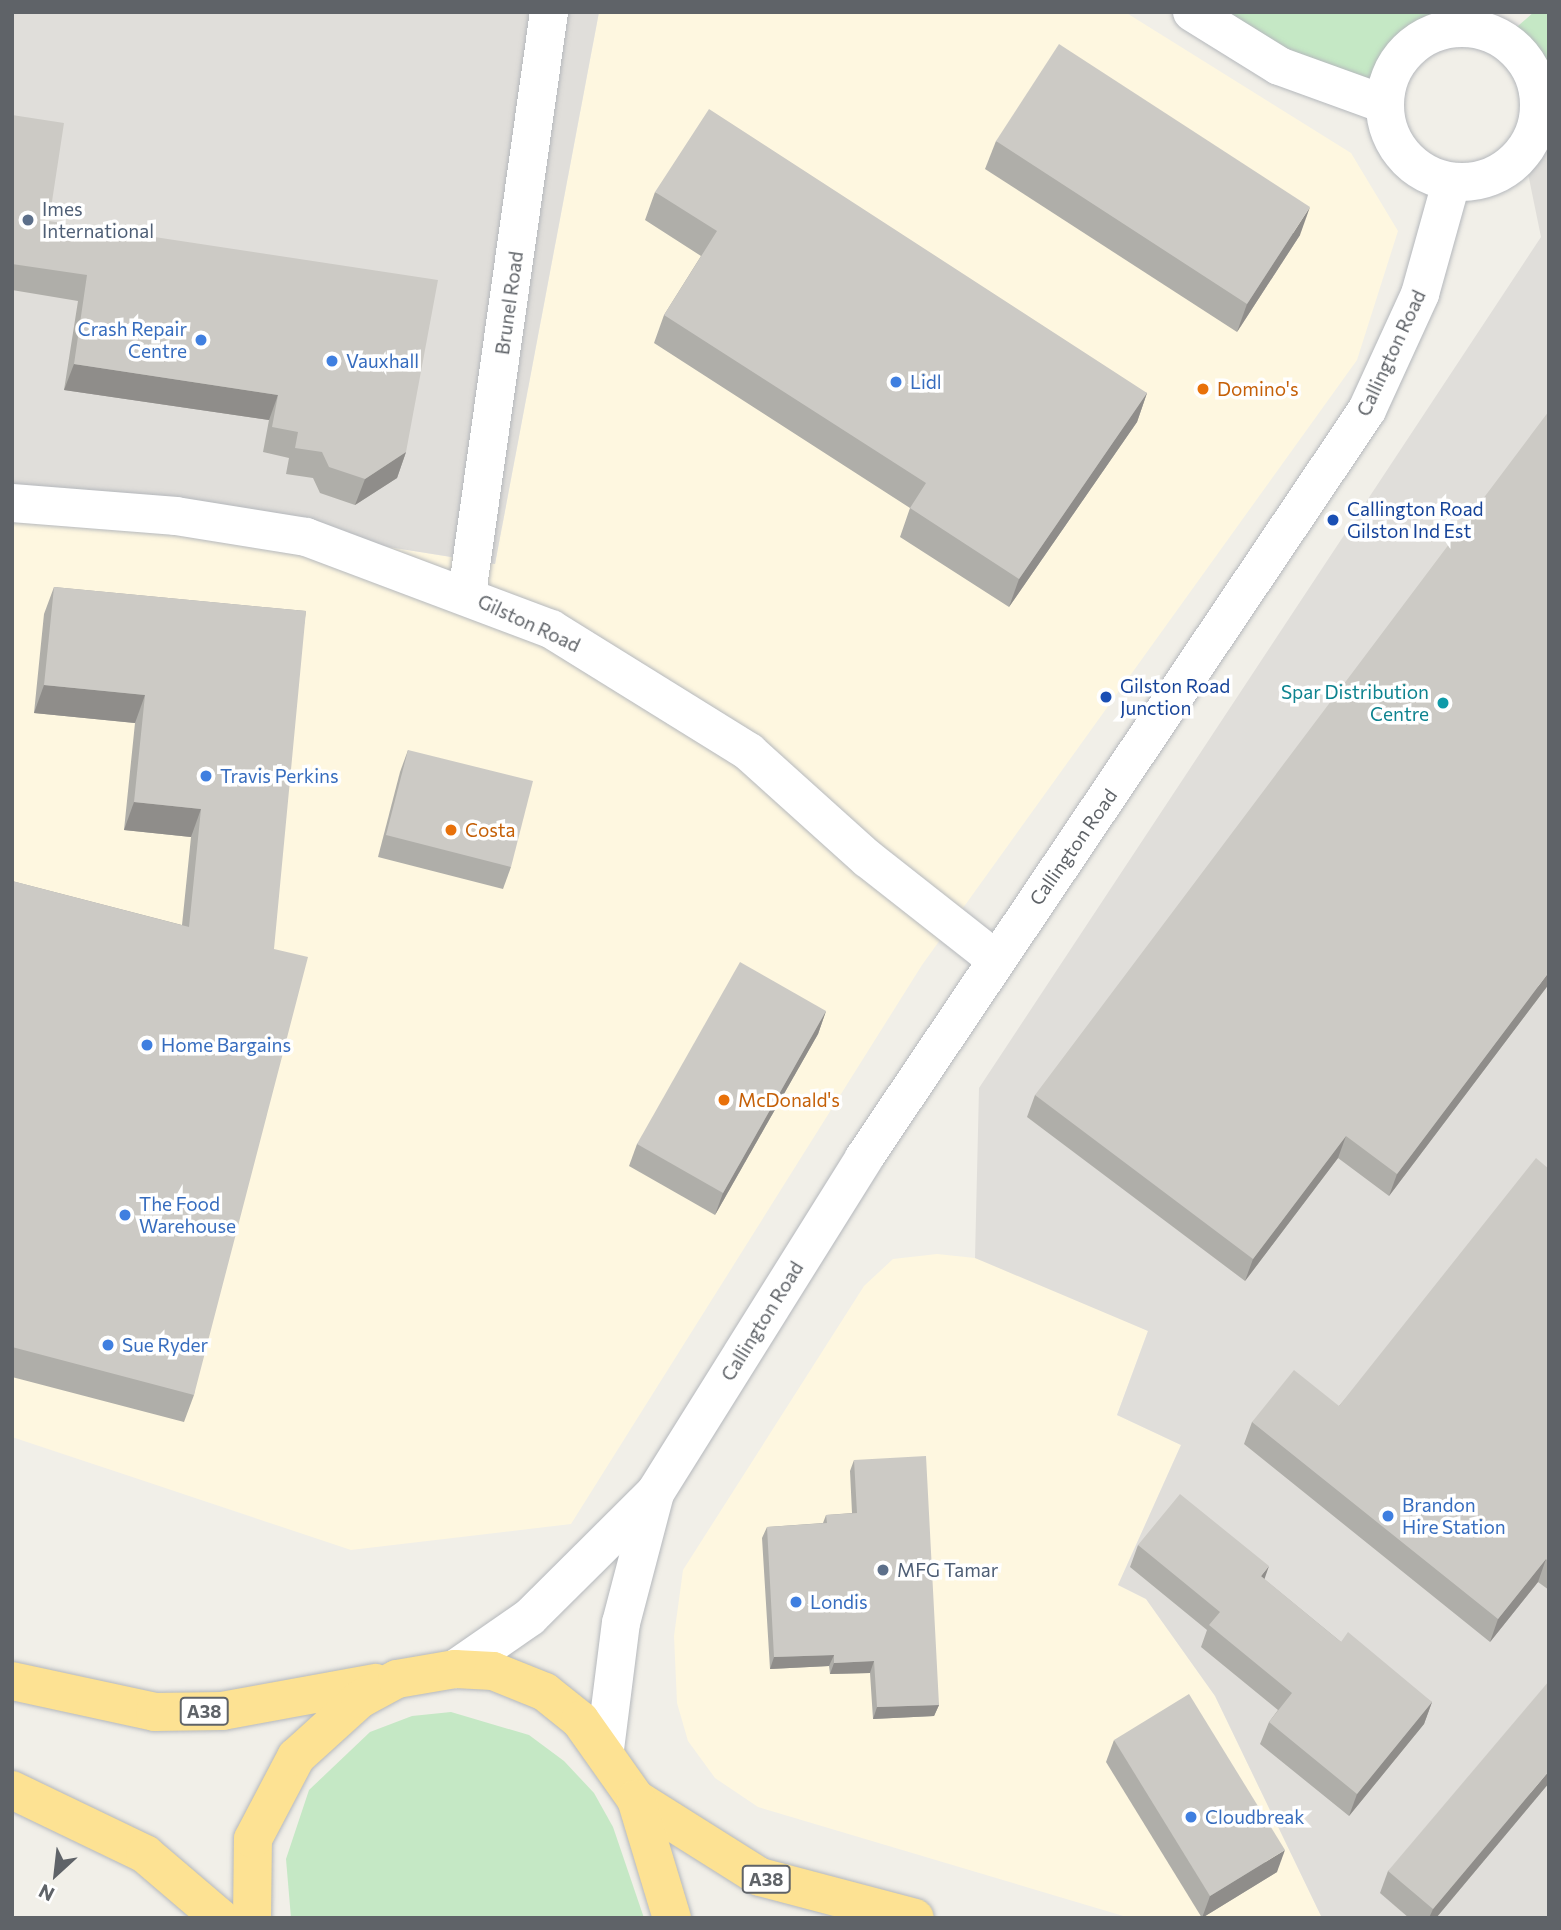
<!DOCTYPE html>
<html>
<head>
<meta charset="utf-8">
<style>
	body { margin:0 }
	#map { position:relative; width:1561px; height:1930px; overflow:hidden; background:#f1efe8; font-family:Commissioner,sans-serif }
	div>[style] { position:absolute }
	.commercial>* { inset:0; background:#fef7e0 }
	.industrial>* { inset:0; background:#e0deda }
	.green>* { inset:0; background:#c5e8c5 }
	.roads { filter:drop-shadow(0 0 2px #b5b8bc) drop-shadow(0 0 2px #b5b8bc) }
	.street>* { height:38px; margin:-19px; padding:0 19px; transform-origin:19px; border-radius:19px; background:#fff }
	.secondary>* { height:38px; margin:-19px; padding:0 19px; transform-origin:19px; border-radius:19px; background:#fff }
	.secondary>.ring { margin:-19px; padding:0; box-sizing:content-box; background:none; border:38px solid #fff; border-radius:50% }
	.highway>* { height:38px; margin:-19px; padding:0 19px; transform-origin:19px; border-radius:19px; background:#fde293 }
	.wall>* { inset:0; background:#afaea9 }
	.shaded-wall>* { inset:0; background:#8f8d8a }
	.building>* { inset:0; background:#cccac5 }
	.dots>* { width:19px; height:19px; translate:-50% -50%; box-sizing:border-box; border:4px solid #fff; border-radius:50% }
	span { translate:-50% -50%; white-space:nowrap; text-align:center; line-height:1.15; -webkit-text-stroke:7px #fff; paint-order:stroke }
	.shield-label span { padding:2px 5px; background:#fff; border:2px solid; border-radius:5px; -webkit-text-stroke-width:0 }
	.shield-label { font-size:18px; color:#5f6368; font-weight:700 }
	.service-label { font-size:19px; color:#4e5e75 }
	.left { translate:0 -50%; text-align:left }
	.street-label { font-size:19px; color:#5f6368 }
	.shop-label { font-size:19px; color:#366cbe }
	.right { translate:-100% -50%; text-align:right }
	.food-label { font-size:19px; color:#c56008 }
	.transit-label { font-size:19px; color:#164399 }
	.culture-label { font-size:19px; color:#0d838f }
	.frame { position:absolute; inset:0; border:14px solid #5f6368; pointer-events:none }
	.north { position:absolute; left:21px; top:1839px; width:70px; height:70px; -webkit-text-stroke:5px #fff; paint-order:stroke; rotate:207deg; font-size:19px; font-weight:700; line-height:28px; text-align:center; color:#5f6368 }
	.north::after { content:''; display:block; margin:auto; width:24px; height:32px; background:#5f6368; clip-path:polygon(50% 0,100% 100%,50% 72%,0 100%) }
</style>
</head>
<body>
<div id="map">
	<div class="commercial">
		<div style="clip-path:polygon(599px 12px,1125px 12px,1351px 153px,1398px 231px,1357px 360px,922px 965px,571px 1524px,351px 1550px,12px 1437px,12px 487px,495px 564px)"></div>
		<div style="clip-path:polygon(937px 1254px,975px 1258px,1039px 1280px,1148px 1331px,1117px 1415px,1181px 1445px,1118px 1585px,1146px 1599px,1215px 1696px,1322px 1918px,1130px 1918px,758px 1807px,715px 1778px,688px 1741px,677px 1703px,674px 1636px,683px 1570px,864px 1286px,893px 1259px)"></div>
	</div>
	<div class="industrial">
		<div style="clip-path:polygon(12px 12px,599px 12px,495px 564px,12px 487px)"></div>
		<div style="clip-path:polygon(1538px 125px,1549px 125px,1549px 1918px,1322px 1918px,1215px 1696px,1146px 1599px,1118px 1585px,1181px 1445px,1117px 1415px,1148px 1331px,975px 1258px,979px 1088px,1541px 237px,1524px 154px)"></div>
	</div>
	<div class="green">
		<div style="clip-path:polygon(1192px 12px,1476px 12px,1476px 29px,1441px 29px,1409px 48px,1391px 73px,1384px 104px)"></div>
		<div style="clip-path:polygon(1534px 12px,1549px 12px,1549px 125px,1538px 125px,1541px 97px,1525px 59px,1503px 39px)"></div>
		<div style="clip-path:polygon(451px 1712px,529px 1735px,564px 1761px,594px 1793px,613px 1827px,644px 1918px,291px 1918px,286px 1859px,309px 1790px,370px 1732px,412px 1716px)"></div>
	</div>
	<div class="roads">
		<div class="street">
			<div style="left:1192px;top:12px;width:102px;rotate:31.8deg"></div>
			<div style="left:1279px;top:66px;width:112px;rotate:19.9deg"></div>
			<div style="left:12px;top:503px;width:165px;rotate:4.5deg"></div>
			<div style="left:176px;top:516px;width:132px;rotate:9.2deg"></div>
			<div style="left:306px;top:537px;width:262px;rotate:20.6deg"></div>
			<div style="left:551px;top:629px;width:233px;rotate:31.8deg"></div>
			<div style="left:749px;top:752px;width:160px;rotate:42deg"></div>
			<div style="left:868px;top:859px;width:162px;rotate:38.2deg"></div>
			<div style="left:467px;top:594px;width:588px;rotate:-81.98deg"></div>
		</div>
		<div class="secondary">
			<div class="ring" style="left:1385px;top:28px;width:116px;height:116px"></div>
			<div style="left:455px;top:1669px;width:91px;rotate:-34.7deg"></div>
			<div style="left:530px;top:1617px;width:176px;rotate:-44.8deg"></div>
			<div style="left:605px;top:1749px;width:127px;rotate:-82.8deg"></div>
			<div style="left:621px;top:1623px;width:134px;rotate:-75.3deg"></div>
			<div style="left:655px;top:1493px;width:395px;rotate:-58deg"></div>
			<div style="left:864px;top:1158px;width:901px;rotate:-56.08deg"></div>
			<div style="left:1367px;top:410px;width:128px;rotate:-65.4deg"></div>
			<div style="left:1420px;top:294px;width:115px;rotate:-74.4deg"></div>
		</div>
		<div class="highway">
			<div style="left:12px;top:1681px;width:146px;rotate:12.2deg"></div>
			<div style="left:155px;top:1712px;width:67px;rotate:-0.9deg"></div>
			<div style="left:222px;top:1711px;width:156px;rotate:-10.4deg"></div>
			<div style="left:12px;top:1790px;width:148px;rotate:25.7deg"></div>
			<div style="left:145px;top:1854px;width:99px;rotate:40.5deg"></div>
			<div style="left:636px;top:1799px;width:146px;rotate:32.2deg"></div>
			<div style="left:760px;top:1877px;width:160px;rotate:14.8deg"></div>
			<div style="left:252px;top:1918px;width:79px;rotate:-89.3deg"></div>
			<div style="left:253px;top:1839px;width:93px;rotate:-62.3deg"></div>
			<div style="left:296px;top:1757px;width:86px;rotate:-42.2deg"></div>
			<div style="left:360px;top:1699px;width:42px;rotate:-28.4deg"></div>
			<div style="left:397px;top:1679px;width:59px;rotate:-9.8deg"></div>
			<div style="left:455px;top:1669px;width:38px;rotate:3deg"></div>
			<div style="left:493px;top:1671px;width:56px;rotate:22deg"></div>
			<div style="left:545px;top:1692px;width:45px;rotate:38.7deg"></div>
			<div style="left:580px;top:1720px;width:97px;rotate:54.7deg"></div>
			<div style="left:636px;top:1799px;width:124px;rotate:73.2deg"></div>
		</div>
	</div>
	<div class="wall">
		<div style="clip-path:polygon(12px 115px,49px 221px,406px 452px,397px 478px,355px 505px,320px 493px,313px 478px,286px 474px,289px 458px,263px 452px,269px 420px,64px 390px,78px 301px,12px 290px)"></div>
		<div style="clip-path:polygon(996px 141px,1300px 235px,1237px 332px,985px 169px)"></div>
		<div style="clip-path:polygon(655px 192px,1147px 393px,1137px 422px,1009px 607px,900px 537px,910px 508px,654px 343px,664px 315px,701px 256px,645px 220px)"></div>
		<div style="clip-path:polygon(54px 587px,306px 611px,194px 1395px,184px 1422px,12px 1377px,12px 881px,182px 925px,191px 837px,124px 830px,135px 723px,34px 713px,44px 614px)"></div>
		<div style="clip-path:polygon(408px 750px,511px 867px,503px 889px,378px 857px,400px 772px)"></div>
		<div style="clip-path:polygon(1549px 984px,1389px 1196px,1338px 1158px,1245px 1281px,1027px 1117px,1035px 1095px)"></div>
		<div style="clip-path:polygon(826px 1011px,818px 1034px,715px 1215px,629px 1166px,637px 1144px)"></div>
		<div style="clip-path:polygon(1549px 1169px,1549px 1590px,1538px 1582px,1490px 1642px,1244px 1444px,1252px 1422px,1339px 1406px)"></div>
		<div style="clip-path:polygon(854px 1460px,939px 1705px,934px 1716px,873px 1719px,870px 1673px,830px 1674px,829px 1666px,770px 1669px,762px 1538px,767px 1527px,823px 1523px,826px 1515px,852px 1513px,850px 1471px)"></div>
		<div style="clip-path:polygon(1138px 1545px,1264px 1579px,1341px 1642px,1432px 1702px,1424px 1724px,1349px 1816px,1260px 1744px,1269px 1722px,1278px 1710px,1201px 1647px,1207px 1630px,1130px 1567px)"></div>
		<div style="clip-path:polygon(1114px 1740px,1277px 1872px,1202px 1918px,1106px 1762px)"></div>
		<div style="clip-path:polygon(1549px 1783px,1436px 1918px,1409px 1918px,1380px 1893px,1388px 1871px)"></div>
	</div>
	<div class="shaded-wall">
		<div style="clip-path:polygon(1310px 207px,1300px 235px,1237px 332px,1247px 304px)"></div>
		<div style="clip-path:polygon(74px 364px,278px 395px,269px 420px,64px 390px)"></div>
		<div style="clip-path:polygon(1147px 393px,1137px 422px,1009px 607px,1019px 579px)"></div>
		<div style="clip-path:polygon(406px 452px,397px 478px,355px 505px,365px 479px)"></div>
		<div style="clip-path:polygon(44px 685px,145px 695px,135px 723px,34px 713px)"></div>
		<div style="clip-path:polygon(134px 802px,201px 809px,191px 837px,124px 830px)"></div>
		<div style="clip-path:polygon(1549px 972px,1549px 984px,1389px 1196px,1397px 1174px)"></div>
		<div style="clip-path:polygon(826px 1011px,818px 1034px,715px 1215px,723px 1193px)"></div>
		<div style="clip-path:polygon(1346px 1136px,1338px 1158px,1245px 1281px,1253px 1259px)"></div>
		<div style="clip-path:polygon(1546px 1559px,1538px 1582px,1490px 1642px,1498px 1619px)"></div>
		<div style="clip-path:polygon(1269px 1566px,1261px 1589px,1261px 1576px)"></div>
		<div style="clip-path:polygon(834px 1655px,829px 1666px,770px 1669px,774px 1657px)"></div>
		<div style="clip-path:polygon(874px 1661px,870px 1673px,830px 1674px,834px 1663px)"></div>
		<div style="clip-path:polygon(1432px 1702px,1424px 1724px,1349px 1816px,1357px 1794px)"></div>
		<div style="clip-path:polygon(939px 1705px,934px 1716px,873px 1719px,877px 1707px)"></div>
		<div style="clip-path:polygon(1549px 1771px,1549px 1783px,1436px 1918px,1429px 1918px,1433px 1909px)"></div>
		<div style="clip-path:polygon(1285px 1850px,1277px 1872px,1202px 1918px,1210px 1896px)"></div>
	</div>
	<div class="building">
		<div style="clip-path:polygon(1059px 44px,1310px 207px,1247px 304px,996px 141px)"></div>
		<div style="clip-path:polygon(709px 109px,1147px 393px,1019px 579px,910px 508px,926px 483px,664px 315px,717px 231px,655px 192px)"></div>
		<div style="clip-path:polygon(12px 115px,64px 123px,49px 221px,438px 280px,406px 452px,365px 479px,329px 467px,322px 452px,295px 448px,298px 432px,272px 427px,278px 395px,74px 364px,87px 275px,12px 264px)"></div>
		<div style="clip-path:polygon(1549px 411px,1549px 972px,1397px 1174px,1346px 1136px,1253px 1259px,1035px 1095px)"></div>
		<div style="clip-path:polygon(54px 587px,306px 611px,274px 949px,308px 957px,194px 1395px,12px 1347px,12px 881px,189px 927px,201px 809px,134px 802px,145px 695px,44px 685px)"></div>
		<div style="clip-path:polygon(408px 750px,533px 781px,511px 867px,386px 835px)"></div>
		<div style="clip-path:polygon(740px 962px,826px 1011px,723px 1193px,637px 1144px)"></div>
		<div style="clip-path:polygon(1536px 1158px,1549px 1169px,1549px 1562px,1546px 1559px,1498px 1619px,1252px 1422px,1294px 1370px,1339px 1406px)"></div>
		<div style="clip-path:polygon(926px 1456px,939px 1705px,877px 1707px,874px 1661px,834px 1663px,834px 1655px,774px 1657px,767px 1527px,827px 1523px,826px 1515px,857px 1513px,854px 1460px)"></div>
		<div style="clip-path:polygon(1180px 1494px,1269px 1566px,1261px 1576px,1341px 1642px,1348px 1632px,1432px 1702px,1357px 1794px,1269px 1722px,1292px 1693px,1209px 1625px,1220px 1612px,1138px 1545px)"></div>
		<div style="clip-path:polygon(1549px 1681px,1549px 1771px,1433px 1909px,1388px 1871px)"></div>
		<div style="clip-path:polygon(1189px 1694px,1285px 1850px,1210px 1896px,1114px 1740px)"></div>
	</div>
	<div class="dots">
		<div style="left:28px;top:220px;background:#5c6f8a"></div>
		<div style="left:201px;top:340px;background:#3f7fe0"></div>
		<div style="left:332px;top:361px;background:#3f7fe0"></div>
		<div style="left:896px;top:382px;background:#3f7fe0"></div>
		<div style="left:1203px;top:389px;background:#e8710a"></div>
		<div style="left:1333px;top:520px;background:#1a4fb4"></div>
		<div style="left:1106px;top:697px;background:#1a4fb4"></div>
		<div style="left:1443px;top:703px;background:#0f9aa8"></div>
		<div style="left:206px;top:776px;background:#3f7fe0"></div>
		<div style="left:451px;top:830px;background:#e8710a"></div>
		<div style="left:147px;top:1045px;background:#3f7fe0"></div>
		<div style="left:724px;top:1100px;background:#e8710a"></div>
		<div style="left:125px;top:1215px;background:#3f7fe0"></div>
		<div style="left:108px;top:1345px;background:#3f7fe0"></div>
		<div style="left:1388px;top:1516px;background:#3f7fe0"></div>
		<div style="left:883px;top:1570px;background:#5c6f8a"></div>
		<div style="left:796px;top:1602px;background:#3f7fe0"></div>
		<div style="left:1191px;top:1817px;background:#3f7fe0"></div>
	</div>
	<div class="shield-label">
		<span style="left:204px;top:1711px">A38</span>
		<span style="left:766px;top:1879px">A38</span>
	</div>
	<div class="service-label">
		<span class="left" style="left:42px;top:220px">Imes<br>International</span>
		<span class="left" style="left:897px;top:1570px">MFG Tamar</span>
	</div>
	<div class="street-label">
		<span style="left:509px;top:303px;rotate:-82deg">Brunel Road</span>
		<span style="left:1391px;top:353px;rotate:-65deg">Callington Road</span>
		<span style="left:529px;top:623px;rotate:25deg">Gilston Road</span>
		<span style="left:1073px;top:847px;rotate:-55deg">Callington Road</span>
		<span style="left:762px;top:1321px;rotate:-58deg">Callington Road</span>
	</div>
	<div class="shop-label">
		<span class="right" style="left:187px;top:340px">Crash Repair<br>Centre</span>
		<span class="left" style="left:346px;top:361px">Vauxhall</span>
		<span class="left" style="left:910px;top:382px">Lidl</span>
		<span class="left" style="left:220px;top:776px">Travis Perkins</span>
		<span class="left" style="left:161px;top:1045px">Home Bargains</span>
		<span class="left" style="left:139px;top:1215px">The Food<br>Warehouse</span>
		<span class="left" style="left:122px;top:1345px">Sue Ryder</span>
		<span class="left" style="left:1402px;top:1516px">Brandon<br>Hire Station</span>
		<span class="left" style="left:810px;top:1602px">Londis</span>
		<span class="left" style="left:1205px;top:1817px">Cloudbreak</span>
	</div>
	<div class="food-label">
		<span class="left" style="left:1217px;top:389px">Domino's</span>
		<span class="left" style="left:465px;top:830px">Costa</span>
		<span class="left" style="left:738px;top:1100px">McDonald's</span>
	</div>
	<div class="transit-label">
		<span class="left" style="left:1347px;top:520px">Callington Road<br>Gilston Ind Est</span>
		<span class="left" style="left:1120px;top:697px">Gilston Road<br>Junction</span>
	</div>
	<div class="culture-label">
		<span class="right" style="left:1429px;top:703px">Spar Distribution<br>Centre</span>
	</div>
	<div class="frame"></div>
	<div class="north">N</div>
</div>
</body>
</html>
